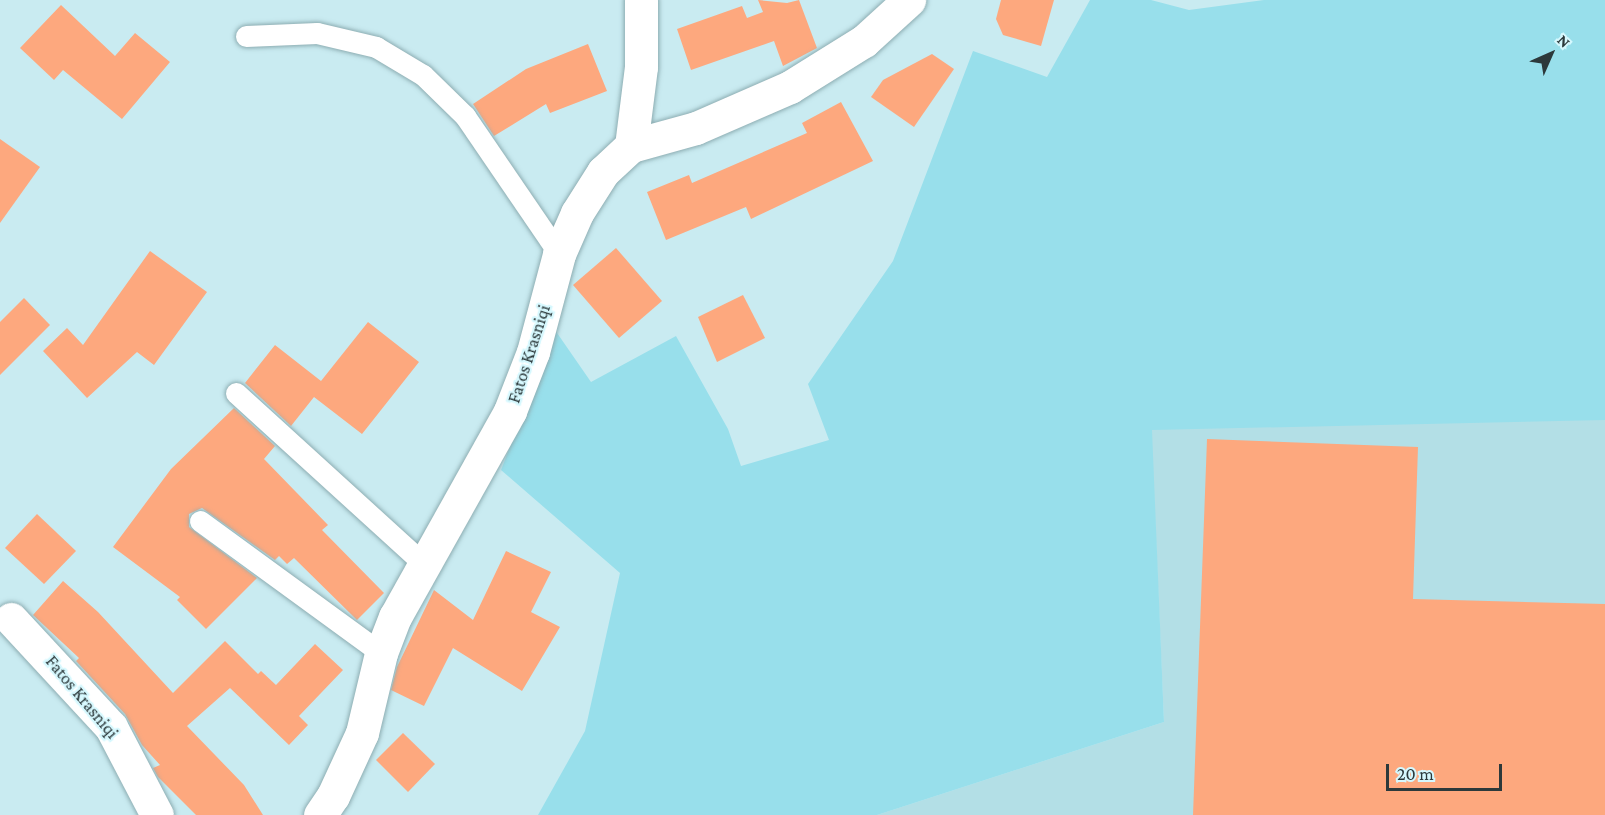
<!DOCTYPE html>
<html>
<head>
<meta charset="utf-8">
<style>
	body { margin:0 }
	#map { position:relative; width:1605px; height:815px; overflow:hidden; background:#c9ebf1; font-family:"Crimson Pro",serif }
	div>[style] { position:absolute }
	.built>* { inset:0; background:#b3dfe6 }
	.green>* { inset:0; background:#98dfeb }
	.building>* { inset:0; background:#fda87e }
	.roads { filter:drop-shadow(0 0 2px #8dadb2) drop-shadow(0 0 2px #8dadb2) }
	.lane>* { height:21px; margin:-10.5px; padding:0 10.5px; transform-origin:10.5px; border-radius:10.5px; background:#fff }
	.street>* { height:33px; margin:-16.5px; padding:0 16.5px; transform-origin:16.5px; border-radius:16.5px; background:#fff }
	span { translate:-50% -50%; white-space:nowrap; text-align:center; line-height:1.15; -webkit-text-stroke:4.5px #d6f8fe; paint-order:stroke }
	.street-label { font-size:18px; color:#2c393b }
	.north { position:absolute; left:1521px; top:24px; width:60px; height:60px; -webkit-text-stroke:4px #d6f8fe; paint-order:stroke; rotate:45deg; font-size:16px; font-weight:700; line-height:24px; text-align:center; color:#2c393b }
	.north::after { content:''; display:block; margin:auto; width:21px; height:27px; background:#2c393b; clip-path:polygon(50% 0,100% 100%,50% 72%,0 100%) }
	.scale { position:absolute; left:1386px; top:764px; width:116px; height:27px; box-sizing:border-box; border:3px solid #2c393b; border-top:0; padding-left:8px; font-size:18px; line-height:21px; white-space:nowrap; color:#2c393b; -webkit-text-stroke:4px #d6f8fe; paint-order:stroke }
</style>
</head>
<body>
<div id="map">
	<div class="built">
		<div style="clip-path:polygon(1605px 419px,1605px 815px,877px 815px,1164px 722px,1151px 427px)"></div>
	</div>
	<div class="green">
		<div style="clip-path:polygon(1090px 0,1151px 0,1189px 10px,1264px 0,1605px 0,1605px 420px,1152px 430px,1164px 722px,877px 815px,538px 815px,585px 731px,620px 573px,501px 470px,555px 330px,591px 382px,676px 336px,728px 429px,741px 466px,829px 440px,808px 384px,893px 261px,973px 51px,1047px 77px)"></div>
	</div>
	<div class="building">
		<div style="clip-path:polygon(758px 0,787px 3px,799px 0,817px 48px,783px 66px,774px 41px,691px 70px,677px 29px,742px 6px,747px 18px,763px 12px)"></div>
		<div style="clip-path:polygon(1001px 0,1054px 0,1041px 46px,1003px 35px,996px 19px)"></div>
		<div style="clip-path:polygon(61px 5px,115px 56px,135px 33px,170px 62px,122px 119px,63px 70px,54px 80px,20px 48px)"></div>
		<div style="clip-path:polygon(588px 44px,607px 91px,550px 113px,546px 104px,494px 136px,473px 104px,526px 69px)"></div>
		<div style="clip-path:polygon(932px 54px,954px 69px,914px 127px,871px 97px,883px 80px)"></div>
		<div style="clip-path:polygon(841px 102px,873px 161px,751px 219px,746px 207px,666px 240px,647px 192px,689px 175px,692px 183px,807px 133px,802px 123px)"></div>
		<div style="clip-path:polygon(0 139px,40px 167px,0 223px)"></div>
		<div style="clip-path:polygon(616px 248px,662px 301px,619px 338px,573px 285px)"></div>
		<div style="clip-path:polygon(150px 251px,207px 292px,154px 365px,137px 352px,87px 398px,43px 351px,67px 328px,83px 345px)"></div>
		<div style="clip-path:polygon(743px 295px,765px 338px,717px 362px,698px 317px)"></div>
		<div style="clip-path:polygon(24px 298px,50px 325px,0 375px,0 322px)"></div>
		<div style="clip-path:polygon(368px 322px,419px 362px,362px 434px,314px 397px,291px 426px,245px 383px,275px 345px,321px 381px)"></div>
		<div style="clip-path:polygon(234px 408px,275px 446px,264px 459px,328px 525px,322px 530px,384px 593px,357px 620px,294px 558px,287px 564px,279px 556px,275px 560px,202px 508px,189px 514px,189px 527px,257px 578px,206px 629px,177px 600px,180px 597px,113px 547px,171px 469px)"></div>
		<div style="clip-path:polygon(1207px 439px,1418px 447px,1413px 599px,1605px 604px,1605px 815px,1193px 815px)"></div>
		<div style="clip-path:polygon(37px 514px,76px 551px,44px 584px,5px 548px)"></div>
		<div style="clip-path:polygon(506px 551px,551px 572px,531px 612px,560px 627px,522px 691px,453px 648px,424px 706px,391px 690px,397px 667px,434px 590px,473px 620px)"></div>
		<div style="clip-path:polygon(63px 581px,98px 612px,173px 693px,225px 641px,258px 674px,261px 671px,276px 685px,315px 644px,343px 670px,299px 716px,308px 725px,289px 745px,230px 688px,187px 726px,244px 785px,263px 815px,196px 815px,158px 777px,153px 768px,160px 765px,142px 745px,125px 714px,76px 661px,79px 658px,33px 615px)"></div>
		<div style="clip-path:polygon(403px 733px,435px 764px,408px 792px,376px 760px)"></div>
	</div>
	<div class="roads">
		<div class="lane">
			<div style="left:246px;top:36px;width:71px;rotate:-2.4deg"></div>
			<div style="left:317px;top:33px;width:61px;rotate:13.3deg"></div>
			<div style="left:376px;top:47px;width:55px;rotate:30.8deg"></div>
			<div style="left:423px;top:75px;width:59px;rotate:44.3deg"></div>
			<div style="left:465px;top:116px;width:167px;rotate:55.7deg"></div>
			<div style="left:236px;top:393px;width:254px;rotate:42.3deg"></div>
			<div style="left:200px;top:521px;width:224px;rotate:36.1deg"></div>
		</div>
		<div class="street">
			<div style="left:631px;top:146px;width:67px;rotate:-15.5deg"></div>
			<div style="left:696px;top:128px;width:103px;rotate:-23.6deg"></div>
			<div style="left:790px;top:87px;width:87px;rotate:-31.9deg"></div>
			<div style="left:864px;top:41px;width:61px;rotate:-42.3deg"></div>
			<div style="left:11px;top:619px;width:147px;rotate:47.2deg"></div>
			<div style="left:111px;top:727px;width:99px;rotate:62.4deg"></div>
			<div style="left:320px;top:815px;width:23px;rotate:-56deg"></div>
			<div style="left:333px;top:796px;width:69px;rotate:-65.3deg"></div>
			<div style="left:362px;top:733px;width:82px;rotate:-76.6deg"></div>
			<div style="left:381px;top:653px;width:39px;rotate:-69deg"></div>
			<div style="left:395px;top:617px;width:236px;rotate:-60.8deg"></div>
			<div style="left:510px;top:411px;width:63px;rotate:-68.7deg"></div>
			<div style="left:533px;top:352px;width:101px;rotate:-75.1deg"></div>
			<div style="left:559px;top:254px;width:45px;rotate:-66.3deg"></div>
			<div style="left:577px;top:213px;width:49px;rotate:-57.6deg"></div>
			<div style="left:603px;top:172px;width:38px;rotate:-43deg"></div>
			<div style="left:631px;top:146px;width:80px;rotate:-82.8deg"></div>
			<div style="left:641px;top:67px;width:67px;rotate:-90deg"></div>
		</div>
	</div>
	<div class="street-label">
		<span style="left:529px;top:354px;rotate:-72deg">Fatos Krasniqi</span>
		<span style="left:82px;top:697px;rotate:50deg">Fatos Krasniqi</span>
	</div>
	<div class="north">N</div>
	<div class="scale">20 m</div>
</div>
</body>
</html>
